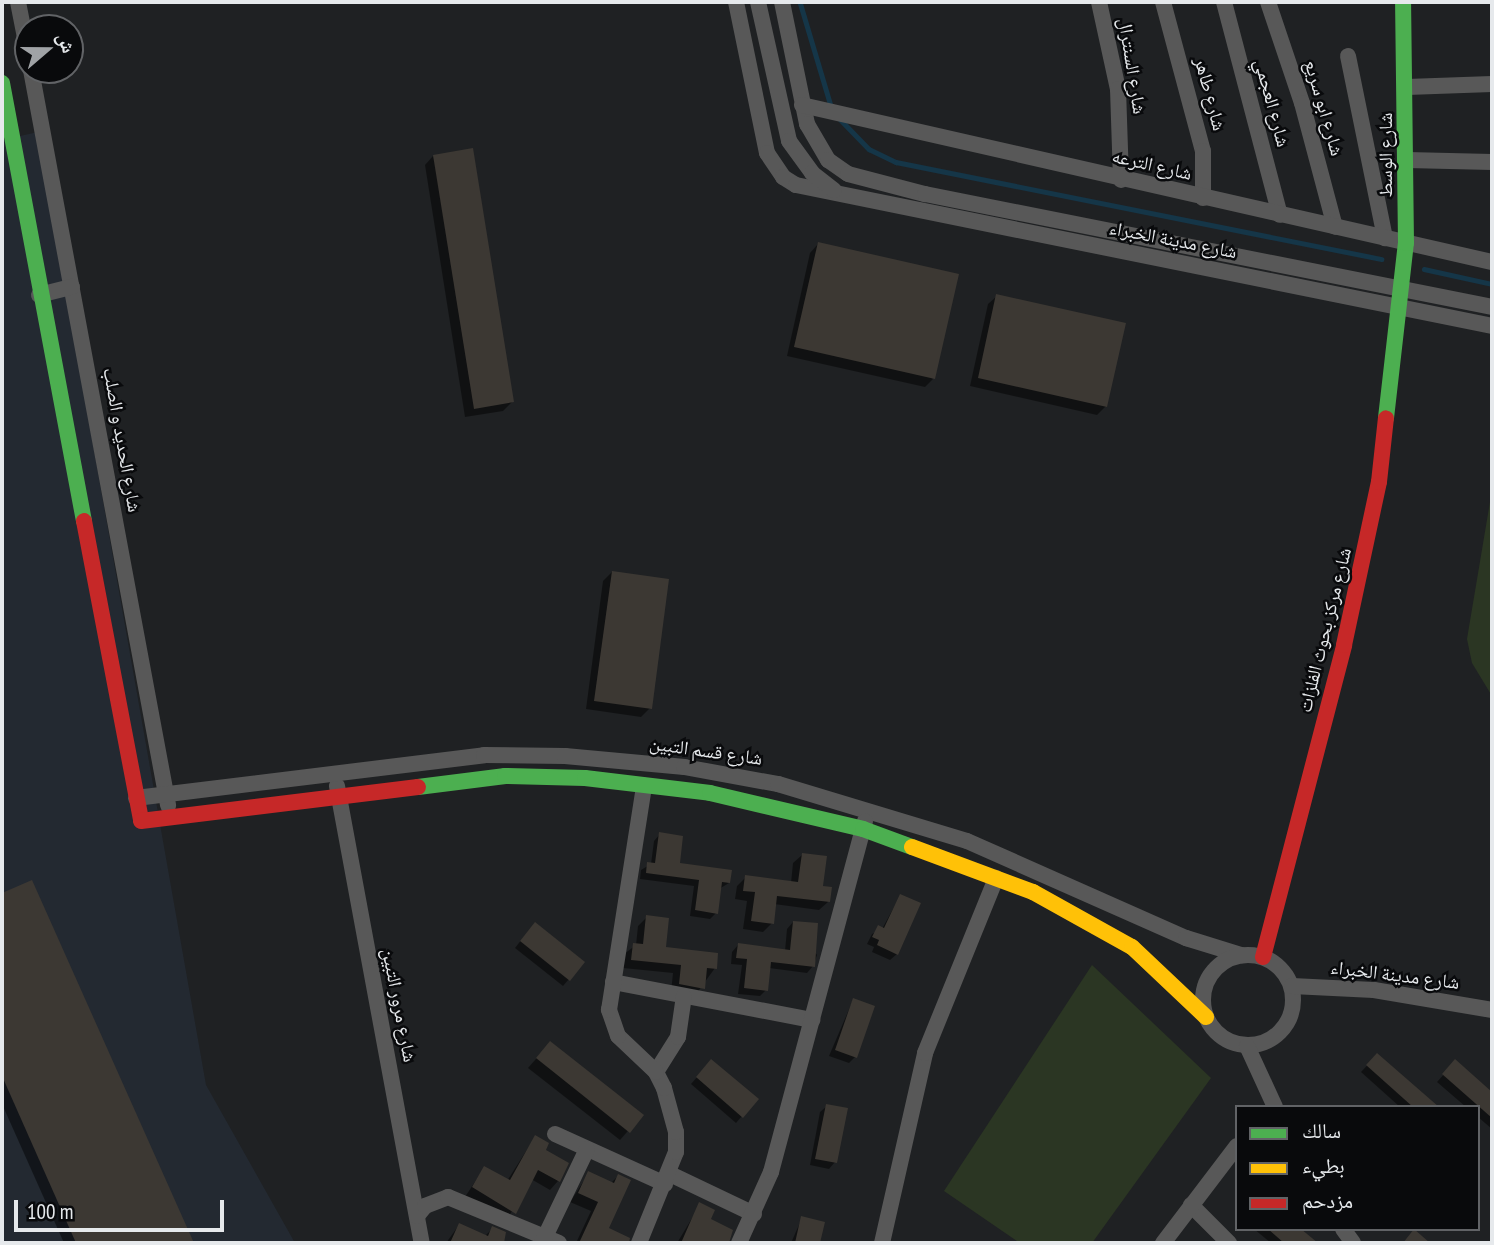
<!DOCTYPE html>
<html>
<head>
<meta charset="utf-8">
<style>
	body { margin:0 }
	#map { position:relative; width:1494px; height:1245px; overflow:hidden; background:#1f2123; font-family:"PT Sans Narrow","Noto Naskh Arabic",sans-serif }
	div>[style] { position:absolute }
	.built>* { inset:0; background:#232931 }
	.green>* { inset:0; background:#2b3623 }
	.shadow>* { inset:0; background:#0007 }
	.stream>* { height:4.5px; margin:-2.25px; padding:0 2.25px; transform-origin:2.25px; border-radius:2.25px; background:#153648 }
	.building>* { inset:0; background:#3c3833 }
	.street>* { height:16px; margin:-8px; padding:0 8px; transform-origin:8px; border-radius:8px; background:#585858 }
	.street>.ring { margin:-8px; padding:0; box-sizing:content-box; background:none; border:16px solid #585858; border-radius:50% }
	.fast>* { height:16px; margin:-8px; padding:0 8px; transform-origin:8px; border-radius:8px; background:#4caf50 }
	.slow>* { height:16px; margin:-8px; padding:0 8px; transform-origin:8px; border-radius:8px; background:#ffc107 }
	.jam>* { height:16px; margin:-8px; padding:0 8px; transform-origin:8px; border-radius:8px; background:#c62828 }
	span { translate:-50% -50%; white-space:nowrap; text-align:center; line-height:1.15; -webkit-text-stroke:5px #090a0c; paint-order:stroke }
	.street-label { font-size:19px; color:#e6e9ec }
	.frame { position:absolute; inset:0; border:4px solid #e6e9ec; pointer-events:none }
	.legend { position:absolute; left:1235px; top:1105px; width:245px; height:126px; box-sizing:border-box; background:#090a0c; border:2px solid #616366; margin:0; padding:9px 12px; list-style:none; font-size:21px; color:#e6e9ec }
	.legend li { display:flex; align-items:center; gap:14px; height:35px }
	.legend b { width:35px; border:2px solid #616366 }
	.north { position:absolute; left:14px; top:14px; width:70px; height:70px; box-sizing:border-box; background:#090a0c; border:2px solid #616366; border-radius:50%; rotate:70deg; font-size:19px; font-weight:700; line-height:28px; text-align:center; color:#e6e9ec }
	.north::after { content:''; display:block; margin:auto; width:24px; height:32px; background:#a0a3a6; clip-path:polygon(50% 0,100% 100%,50% 72%,0 100%) }
	.scale { position:absolute; left:14px; top:1200px; width:210px; height:32px; box-sizing:border-box; border:4px solid #e6e9ec; border-top:0; padding-left:9px; font-size:21px; line-height:24px; white-space:nowrap; color:#e6e9ec; -webkit-text-stroke:5px #090a0c; paint-order:stroke }
</style>
</head>
<body>
<div id="map">
	<div class="built">
		<div style="clip-path:polygon(38px 132px,206px 1085px,295px 1243px,2px 1243px,2px 140px)"></div>
	</div>
	<div class="green">
		<div style="clip-path:polygon(1492px 490px,1492px 696px,1472px 663px,1467px 639px)"></div>
		<div style="clip-path:polygon(1092px 965px,1211px 1078px,1092px 1243px,1020px 1243px,944px 1191px)"></div>
	</div>
	<div class="shadow">
		<div style="clip-path:polygon(433px 156px,512px 402px,503px 411px,465px 417px,425px 165px)"></div>
		<div style="clip-path:polygon(818px 244px,933px 379px,925px 387px,787px 356px,810px 253px)"></div>
		<div style="clip-path:polygon(997px 296px,1106px 406px,1097px 415px,970px 386px,988px 304px)"></div>
		<div style="clip-path:polygon(612px 572px,650px 708px,641px 717px,586px 709px,603px 581px)"></div>
		<div style="clip-path:polygon(660px 834px,678px 865px,729px 883px,719px 889px,716px 913px,710px 919px,690px 916px,694px 886px,640px 879px,641px 870px,651px 864px,654px 841px)"></div>
		<div style="clip-path:polygon(802px 855px,828px 902px,819px 910px,774px 904px,772px 923px,763px 932px,743px 929px,747px 901px,735px 899px,737px 886px,746px 877px,791px 883px,793px 863px)"></div>
		<div style="clip-path:polygon(31px 882px,192px 1243px,64px 1243px,2px 1104px,2px 895px)"></div>
		<div style="clip-path:polygon(900px 896px,897px 954px,890px 960px,872px 952px,874px 947px,867px 944px,872px 934px,882px 929px)"></div>
		<div style="clip-path:polygon(647px 917px,664px 949px,715px 968px,694px 997px,671px 992px,673px 973px,623px 968px,624px 954px,636px 945px,638px 926px)"></div>
		<div style="clip-path:polygon(793px 922px,817px 955px,813px 966px,807px 973px,769px 968px,766px 990px,760px 996px,738px 994px,742px 965px,731px 964px,732px 952px,738px 945px,785px 951px,787px 929px)"></div>
		<div style="clip-path:polygon(529px 930px,569px 979px,563px 986px,515px 948px)"></div>
		<div style="clip-path:polygon(853px 1000px,855px 1057px,849px 1063px,829px 1056px)"></div>
		<div style="clip-path:polygon(550px 1043px,641px 1116px,620px 1140px,528px 1068px)"></div>
		<div style="clip-path:polygon(1377px 1055px,1430px 1107px,1400px 1107px,1361px 1072px)"></div>
		<div style="clip-path:polygon(1455px 1062px,1492px 1094px,1492px 1129px,1478px 1117px,1478px 1107px,1466px 1107px,1437px 1082px)"></div>
		<div style="clip-path:polygon(705px 1068px,742px 1116px,736px 1123px,691px 1084px)"></div>
		<div style="clip-path:polygon(827px 1106px,835px 1162px,829px 1169px,810px 1165px,820px 1112px)"></div>
		<div style="clip-path:polygon(535px 1137px,558px 1181px,550px 1190px,531px 1179px,506px 1221px,465px 1197px,484px 1168px,507px 1181px)"></div>
		<div style="clip-path:polygon(589px 1173px,611px 1183px,618px 1176px,607px 1228px,630px 1243px,576px 1243px,591px 1211px,570px 1202px)"></div>
		<div style="clip-path:polygon(700px 1205px,708px 1220px,731px 1231px,728px 1243px,677px 1243px)"></div>
		<div style="clip-path:polygon(802px 1218px,823px 1223px,818px 1243px,791px 1243px)"></div>
		<div style="clip-path:polygon(459px 1225px,485px 1236px,492px 1229px,503px 1233px,499px 1243px,446px 1243px)"></div>
		<div style="clip-path:polygon(1254px 1229px,1299px 1229px,1315px 1243px,1271px 1243px)"></div>
	</div>
	<div class="stream">
		<div style="left:800px;top:2px;width:109px;rotate:73.4deg"></div>
		<div style="left:840px;top:119px;width:42px;rotate:46deg"></div>
		<div style="left:869px;top:149px;width:30px;rotate:26deg"></div>
		<div style="left:896px;top:162px;width:495px;rotate:11.3deg"></div>
		<div style="left:1424px;top:269px;width:70px;rotate:12.4deg"></div>
	</div>
	<div class="building">
		<div style="clip-path:polygon(473px 148px,514px 402px,474px 409px,433px 155px)"></div>
		<div style="clip-path:polygon(818px 242px,959px 274px,935px 379px,794px 347px)"></div>
		<div style="clip-path:polygon(996px 294px,1126px 323px,1107px 407px,978px 378px)"></div>
		<div style="clip-path:polygon(612px 571px,669px 579px,652px 709px,594px 701px)"></div>
		<div style="clip-path:polygon(659px 832px,683px 836px,680px 863px,732px 870px,730px 883px,722px 882px,718px 914px,695px 910px,699px 880px,646px 873px,647px 862px,655px 863px)"></div>
		<div style="clip-path:polygon(802px 853px,827px 856px,823px 886px,832px 887px,830px 902px,777px 896px,774px 924px,751px 921px,755px 892px,743px 891px,745px 875px,798px 882px)"></div>
		<div style="clip-path:polygon(32px 880px,194px 1243px,76px 1243px,2px 1076px,2px 893px)"></div>
		<div style="clip-path:polygon(900px 894px,921px 903px,898px 955px,877px 945px,879px 940px,872px 937px,878px 925px,884px 928px)"></div>
		<div style="clip-path:polygon(646px 915px,669px 918px,666px 947px,718px 953px,717px 969px,707px 968px,705px 989px,679px 984px,681px 965px,631px 960px,633px 943px,643px 944px)"></div>
		<div style="clip-path:polygon(793px 921px,818px 923px,815px 967px,771px 962px,768px 991px,744px 988px,747px 959px,736px 958px,738px 943px,790px 950px)"></div>
		<div style="clip-path:polygon(535px 922px,585px 962px,570px 981px,520px 941px)"></div>
		<div style="clip-path:polygon(853px 998px,875px 1006px,857px 1058px,835px 1050px)"></div>
		<div style="clip-path:polygon(550px 1041px,644px 1115px,630px 1133px,536px 1058px)"></div>
		<div style="clip-path:polygon(1377px 1053px,1439px 1107px,1413px 1107px,1366px 1065px)"></div>
		<div style="clip-path:polygon(711px 1059px,759px 1099px,743px 1118px,696px 1077px)"></div>
		<div style="clip-path:polygon(1455px 1059px,1492px 1092px,1492px 1118px,1442px 1074px)"></div>
		<div style="clip-path:polygon(826px 1104px,848px 1108px,837px 1163px,815px 1159px)"></div>
		<div style="clip-path:polygon(535px 1135px,549px 1143px,546px 1150px,569px 1163px,560px 1182px,538px 1170px,516px 1214px,472px 1187px,484px 1166px,510px 1180px)"></div>
		<div style="clip-path:polygon(588px 1171px,614px 1183px,618px 1174px,631px 1180px,609px 1228px,630px 1238px,629px 1243px,579px 1243px,598px 1202px,578px 1193px)"></div>
		<div style="clip-path:polygon(699px 1202px,715px 1210px,711px 1219px,733px 1230px,729px 1243px,681px 1243px)"></div>
		<div style="clip-path:polygon(801px 1216px,825px 1222px,820px 1243px,795px 1243px)"></div>
		<div style="clip-path:polygon(459px 1223px,488px 1236px,492px 1226px,506px 1232px,504px 1243px,450px 1243px)"></div>
		<div style="clip-path:polygon(1268px 1229px,1301px 1229px,1318px 1243px,1284px 1243px)"></div>
		<div style="clip-path:polygon(1414px 1229px,1430px 1243px,1403px 1243px)"></div>
	</div>
	<div class="street">
		<div style="left:18px;top:2px;width:52px;rotate:78.9deg"></div>
		<div style="left:736px;top:2px;width:154px;rotate:78.4deg"></div>
		<div style="left:767px;top:153px;width:29px;rotate:56deg"></div>
		<div style="left:783px;top:177px;width:15px;rotate:32deg"></div>
		<div style="left:796px;top:185px;width:710px;rotate:11.45deg"></div>
		<div style="left:758px;top:2px;width:142px;rotate:77.4deg"></div>
		<div style="left:789px;top:141px;width:39px;rotate:54deg"></div>
		<div style="left:812px;top:173px;width:28px;rotate:38deg"></div>
		<div style="left:782px;top:2px;width:125px;rotate:78.4deg"></div>
		<div style="left:807px;top:124px;width:42px;rotate:59.7deg"></div>
		<div style="left:828px;top:160px;width:24px;rotate:35deg"></div>
		<div style="left:848px;top:174px;width:80px;rotate:14.6deg"></div>
		<div style="left:925px;top:194px;width:578px;rotate:11.27deg"></div>
		<div style="left:1099px;top:2px;width:89px;rotate:77.7deg"></div>
		<div style="left:1118px;top:89px;width:91px;rotate:88.1deg"></div>
		<div style="left:1163px;top:2px;width:154px;rotate:75deg"></div>
		<div style="left:1203px;top:151px;width:47px;rotate:90deg"></div>
		<div style="left:1224px;top:2px;width:220px;rotate:75.3deg"></div>
		<div style="left:1268px;top:2px;width:107px;rotate:71.4deg"></div>
		<div style="left:1302px;top:103px;width:128px;rotate:75.1deg"></div>
		<div style="left:1348px;top:56px;width:186px;rotate:78.5deg"></div>
		<div style="left:31px;top:70px;width:748px;rotate:79.44deg"></div>
		<div style="left:1407px;top:87px;width:85px;rotate:-2deg"></div>
		<div style="left:802px;top:105px;width:708px;rotate:12.82deg"></div>
		<div style="left:1407px;top:160px;width:85px;rotate:1.3deg"></div>
		<div style="left:39px;top:295px;width:34px;rotate:-14deg"></div>
		<div style="left:337px;top:786px;width:465px;rotate:79.5deg"></div>
		<div style="left:136px;top:798px;width:351px;rotate:-7deg"></div>
		<div style="left:484px;top:755px;width:81px;rotate:0.7deg"></div>
		<div style="left:565px;top:756px;width:120px;rotate:5.3deg"></div>
		<div style="left:684px;top:767px;width:96px;rotate:10.3deg"></div>
		<div style="left:778px;top:784px;width:197px;rotate:16.8deg"></div>
		<div style="left:967px;top:841px;width:240px;rotate:23.9deg"></div>
		<div style="left:1186px;top:938px;width:58px;rotate:17.2deg"></div>
		<div class="ring" style="left:1203px;top:955px;width:74px;height:74px"></div>
		<div style="left:613px;top:982px;width:203px;rotate:10.8deg"></div>
		<div style="left:1292px;top:986px;width:82px;rotate:2.8deg"></div>
		<div style="left:1374px;top:990px;width:120px;rotate:9.6deg"></div>
		<div style="left:1247px;top:1046px;width:67px;rotate:65.3deg"></div>
		<div style="left:656px;top:1072px;width:41px;rotate:-57.8deg"></div>
		<div style="left:678px;top:1037px;width:41px;rotate:-81.7deg"></div>
		<div style="left:555px;top:1134px;width:121px;rotate:24.4deg"></div>
		<div style="left:670px;top:1174px;width:93px;rotate:25.5deg"></div>
		<div style="left:1191px;top:1205px;width:54px;rotate:45deg"></div>
		<div style="left:417px;top:1216px;width:13px;rotate:-51deg"></div>
		<div style="left:425px;top:1206px;width:25px;rotate:-21deg"></div>
		<div style="left:448px;top:1197px;width:120px;rotate:22.5deg"></div>
		<div style="left:1343px;top:1229px;width:17px;rotate:54deg"></div>
		<div style="left:542px;top:1243px;width:104px;rotate:-64.4deg"></div>
		<div style="left:639px;top:1243px;width:98px;rotate:-67.9deg"></div>
		<div style="left:676px;top:1152px;width:20px;rotate:-90deg"></div>
		<div style="left:676px;top:1132px;width:46px;rotate:-105.3deg"></div>
		<div style="left:664px;top:1088px;width:18px;rotate:-117deg"></div>
		<div style="left:656px;top:1072px;width:52px;rotate:-136.5deg"></div>
		<div style="left:618px;top:1036px;width:28px;rotate:-109deg"></div>
		<div style="left:609px;top:1010px;width:227px;rotate:-81.1deg"></div>
		<div style="left:739px;top:1243px;width:78px;rotate:-65.7deg"></div>
		<div style="left:771px;top:1172px;width:363px;rotate:-75deg"></div>
		<div style="left:882px;top:1243px;width:195px;rotate:-77.2deg"></div>
		<div style="left:925px;top:1053px;width:189px;rotate:-67.9deg"></div>
		<div style="left:1163px;top:1243px;width:122px;rotate:-52.7deg"></div>
	</div>
	<div class="fast">
		<div style="left:2px;top:83px;width:446px;rotate:79.4deg"></div>
		<div style="left:1386px;top:418px;width:176px;rotate:-83.5deg"></div>
		<div style="left:1406px;top:243px;width:241px;rotate:-90.7deg"></div>
		<div style="left:418px;top:787px;width:88px;rotate:-7.2deg"></div>
		<div style="left:505px;top:776px;width:80px;rotate:1.4deg"></div>
		<div style="left:585px;top:778px;width:126px;rotate:6.8deg"></div>
		<div style="left:710px;top:793px;width:157px;rotate:13.2deg"></div>
		<div style="left:863px;top:829px;width:52px;rotate:20.2deg"></div>
	</div>
	<div class="slow">
		<div style="left:912px;top:847px;width:129px;rotate:20.4deg"></div>
		<div style="left:1033px;top:892px;width:113px;rotate:29.1deg"></div>
		<div style="left:1132px;top:947px;width:102px;rotate:43.4deg"></div>
	</div>
	<div class="jam">
		<div style="left:84px;top:521px;width:305px;rotate:79.2deg"></div>
		<div style="left:141px;top:821px;width:279px;rotate:-7deg"></div>
		<div style="left:1263px;top:957px;width:322px;rotate:-75.4deg"></div>
		<div style="left:1344px;top:645px;width:167px;rotate:-77.9deg"></div>
		<div style="left:1379px;top:482px;width:64px;rotate:-83.8deg"></div>
	</div>
	<div class="street-label">
		<span style="left:1132px;top:66px;rotate:81deg">شارع السنترال</span>
		<span style="left:1210px;top:94px;rotate:75deg">شارع طاهر</span>
		<span style="left:1272px;top:103px;rotate:75deg">شارع العجمي</span>
		<span style="left:1324px;top:108px;rotate:74deg">شارع ابو سريع</span>
		<span style="left:1386px;top:155px;rotate:-90deg">شارع الوسط</span>
		<span style="left:1152px;top:165px;rotate:13deg">شارع الترعه</span>
		<span style="left:1173px;top:240px;rotate:11deg">شارع مدينة الخبراء</span>
		<span style="left:122px;top:440px;rotate:80deg">شارع الحديد و الصلب</span>
		<span style="left:1325px;top:630px;rotate:-76deg">شارع مركز بحوث الفلزات</span>
		<span style="left:706px;top:751px;rotate:8deg">شارع قسم التبين</span>
		<span style="left:1395px;top:975px;rotate:7deg">شارع مدينة الخبراء</span>
		<span style="left:399px;top:1005px;rotate:79deg">شارع مرور التبين</span>
	</div>
	<div class="frame"></div>
	<ul class="legend">
	<li><b style="height:9px;background:#4caf50"></b>سالك</li>
	<li><b style="height:9px;background:#ffc107"></b>بطيء</li>
	<li><b style="height:9px;background:#c62828"></b>مزدحم</li>
	</ul>
	<div class="north">ش</div>
	<div class="scale">100 m</div>
</div>
</body>
</html>
